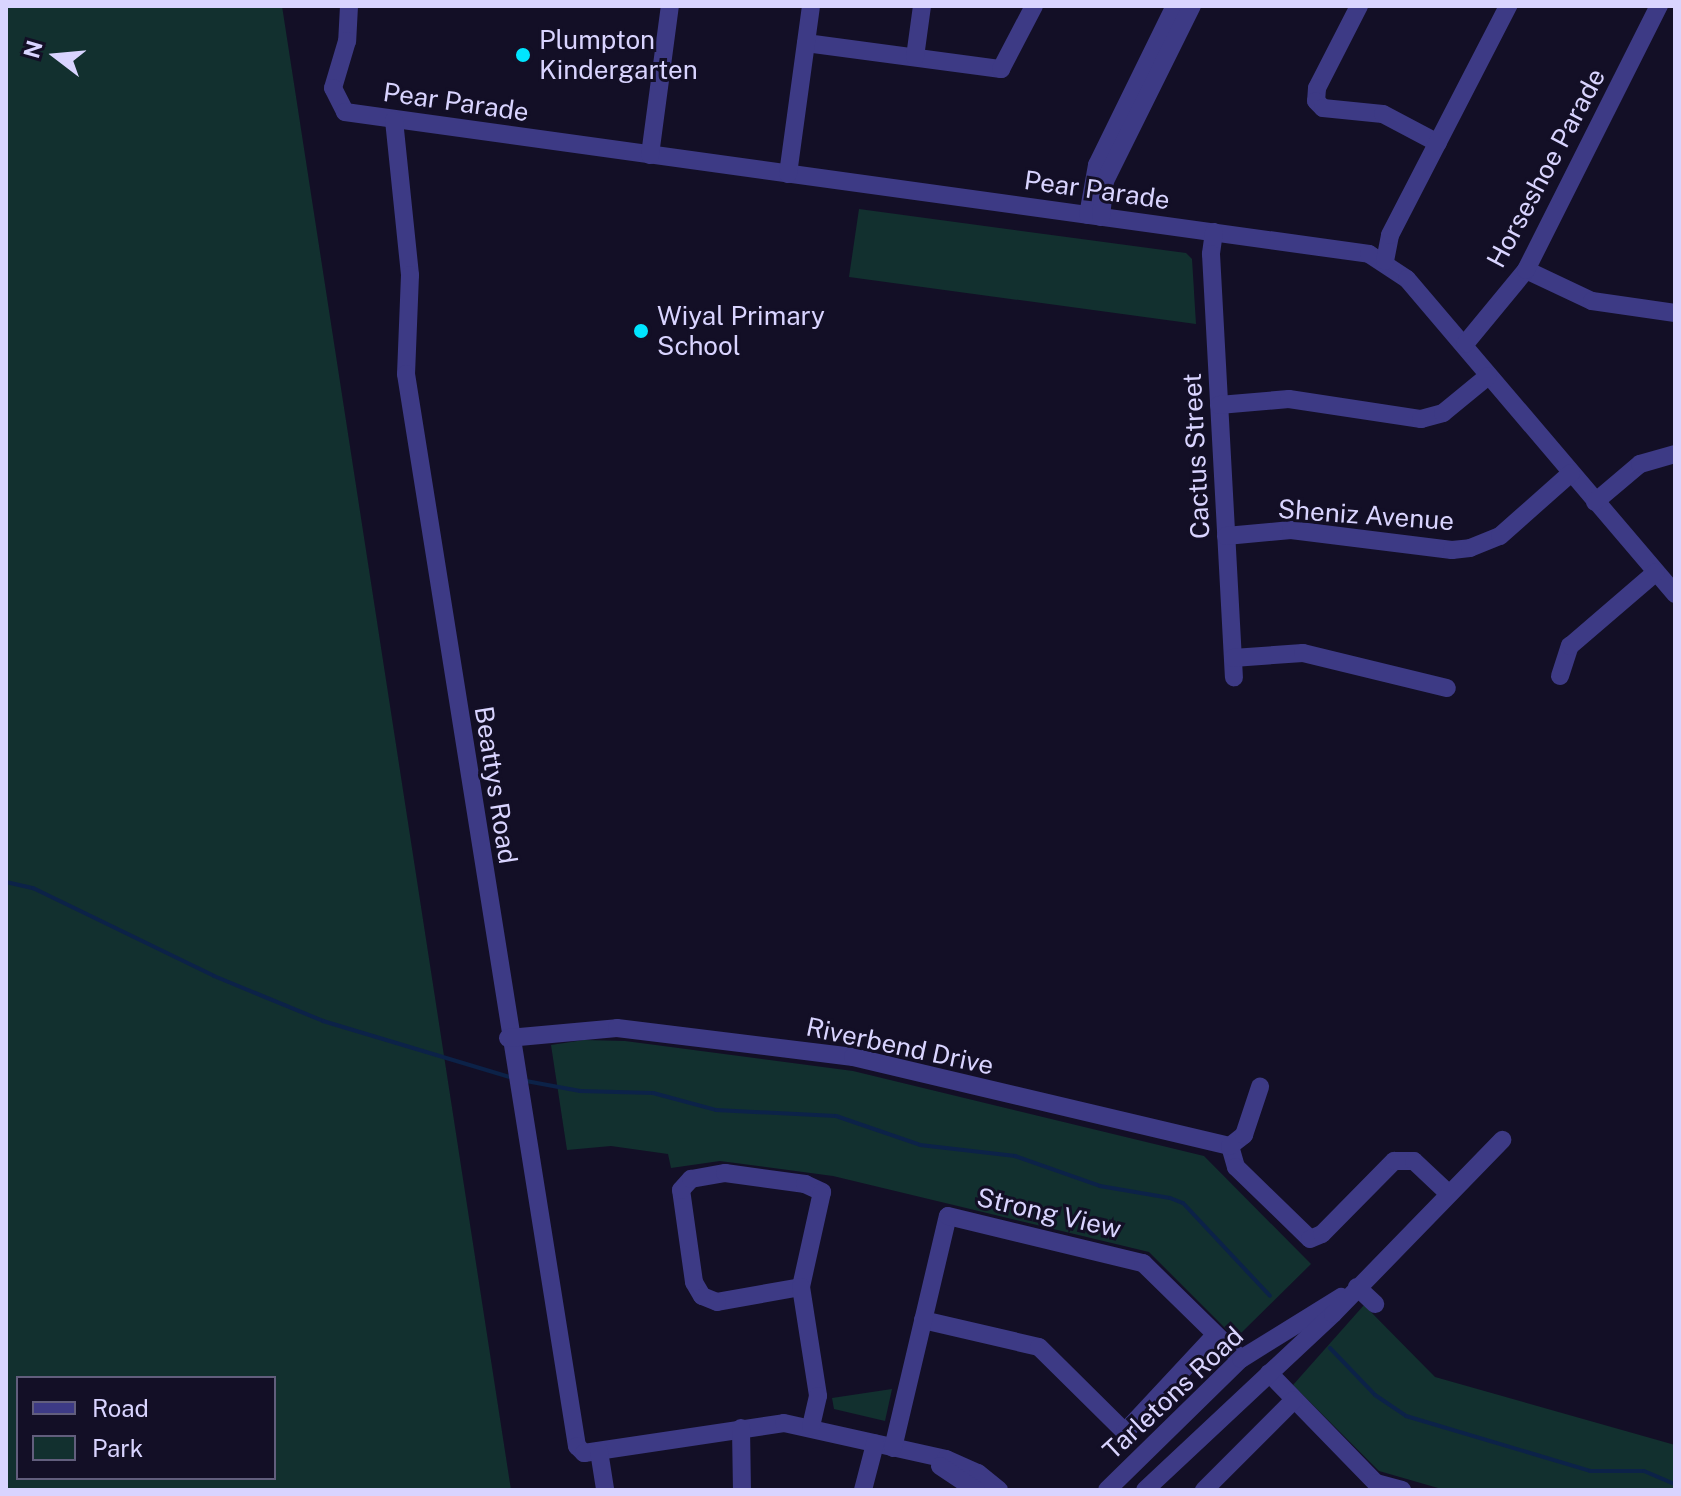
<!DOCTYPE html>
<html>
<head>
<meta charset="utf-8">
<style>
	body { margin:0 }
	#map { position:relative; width:1681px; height:1496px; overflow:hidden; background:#130f26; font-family:"Public Sans",sans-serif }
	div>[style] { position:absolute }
	.green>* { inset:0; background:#12302f }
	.stream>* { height:4px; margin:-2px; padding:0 2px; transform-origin:2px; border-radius:2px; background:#0c2248 }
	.minor>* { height:18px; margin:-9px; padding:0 9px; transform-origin:9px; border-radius:9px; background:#3d3a85 }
	.dots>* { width:22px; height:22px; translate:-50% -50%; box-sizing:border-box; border:4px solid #130f26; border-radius:50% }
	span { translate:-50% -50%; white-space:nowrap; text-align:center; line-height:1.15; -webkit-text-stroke:6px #130f26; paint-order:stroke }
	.poi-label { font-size:26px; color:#d9d4ff }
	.left { translate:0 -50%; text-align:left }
	.street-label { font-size:26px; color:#d9d4ff }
	.frame { position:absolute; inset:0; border:8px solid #d9d4ff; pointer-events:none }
	.legend { position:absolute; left:16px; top:1376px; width:260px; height:104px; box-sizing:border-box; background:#130f26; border:2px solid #625e7d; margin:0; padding:10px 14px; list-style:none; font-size:24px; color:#d9d4ff }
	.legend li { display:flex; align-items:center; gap:16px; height:40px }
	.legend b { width:40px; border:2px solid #625e7d }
	.north { position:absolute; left:16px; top:16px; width:80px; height:80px; -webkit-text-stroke:6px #130f26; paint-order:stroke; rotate:286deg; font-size:22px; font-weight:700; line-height:32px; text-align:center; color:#d9d4ff }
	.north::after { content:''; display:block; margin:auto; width:28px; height:36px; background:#d9d4ff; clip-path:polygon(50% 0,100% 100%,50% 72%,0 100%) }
</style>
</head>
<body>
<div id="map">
	<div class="green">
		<div style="clip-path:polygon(evenodd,6px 6px,282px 6px,511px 1490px,6px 1490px,6px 6px,274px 1378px,274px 1478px,18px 1478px,18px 1378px,274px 1378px)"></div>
		<div style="clip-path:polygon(859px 209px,1186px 253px,1192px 259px,1196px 324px,849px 277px)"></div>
		<div style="clip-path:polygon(584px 1040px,625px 1041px,853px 1071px,1204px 1156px,1311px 1264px,1239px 1335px,1232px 1335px,1149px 1252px,833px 1176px,720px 1161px,671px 1168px,668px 1154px,611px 1146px,567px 1150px,551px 1045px)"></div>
		<div style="clip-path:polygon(1364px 1305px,1435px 1377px,1675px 1445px,1675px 1490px,1445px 1490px,1379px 1471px,1293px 1385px)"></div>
		<div style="clip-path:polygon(892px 1389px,885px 1421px,834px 1409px,832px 1398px)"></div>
	</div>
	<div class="stream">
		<div style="left:6px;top:882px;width:28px;rotate:13deg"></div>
		<div style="left:33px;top:888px;width:201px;rotate:25.9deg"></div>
		<div style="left:214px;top:976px;width:118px;rotate:22.4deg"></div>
		<div style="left:323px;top:1021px;width:198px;rotate:16.7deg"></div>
		<div style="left:526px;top:1081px;width:55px;rotate:10.5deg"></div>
		<div style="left:580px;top:1091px;width:73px;rotate:1.6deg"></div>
		<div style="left:653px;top:1093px;width:65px;rotate:15.1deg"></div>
		<div style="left:716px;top:1110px;width:120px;rotate:2.9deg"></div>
		<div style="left:836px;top:1116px;width:89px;rotate:19deg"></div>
		<div style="left:920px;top:1145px;width:96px;rotate:6.6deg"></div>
		<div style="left:1015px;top:1156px;width:90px;rotate:19.4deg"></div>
		<div style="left:1100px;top:1186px;width:71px;rotate:9.7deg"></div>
		<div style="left:1170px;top:1198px;width:14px;rotate:21deg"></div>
		<div style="left:1183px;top:1203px;width:127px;rotate:46.9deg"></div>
		<div style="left:1330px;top:1348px;width:65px;rotate:46.2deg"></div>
		<div style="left:1375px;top:1395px;width:37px;rotate:34deg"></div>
		<div style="left:1406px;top:1416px;width:192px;rotate:16.6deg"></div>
		<div style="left:1590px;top:1471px;width:54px"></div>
		<div style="left:1644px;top:1471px;width:34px;rotate:23deg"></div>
	</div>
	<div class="minor">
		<div style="left:349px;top:6px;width:35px;rotate:93deg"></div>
		<div style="left:347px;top:41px;width:49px;rotate:106.6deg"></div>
		<div style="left:333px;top:88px;width:27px;rotate:63deg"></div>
		<div style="left:345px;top:112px;width:1034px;rotate:7.89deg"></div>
		<div style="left:1369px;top:254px;width:45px;rotate:33.3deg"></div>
		<div style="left:1407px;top:279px;width:414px;rotate:49.6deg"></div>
		<div style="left:1359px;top:6px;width:92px;rotate:117.1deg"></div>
		<div style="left:1317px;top:88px;width:13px;rotate:94deg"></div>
		<div style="left:1316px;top:101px;width:10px;rotate:45deg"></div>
		<div style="left:1323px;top:108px;width:60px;rotate:5.7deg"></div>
		<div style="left:1383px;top:114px;width:62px;rotate:27.8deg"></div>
		<div style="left:806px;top:43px;width:197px;rotate:7.6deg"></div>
		<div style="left:1001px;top:69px;width:71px;rotate:-62.4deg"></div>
		<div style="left:915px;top:57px;width:51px;rotate:-82.2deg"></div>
		<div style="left:394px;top:120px;width:156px;rotate:84.1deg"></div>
		<div style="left:410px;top:275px;width:99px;rotate:92.3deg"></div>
		<div style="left:406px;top:374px;width:1086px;rotate:80.94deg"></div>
		<div style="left:577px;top:1446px;width:10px;rotate:45deg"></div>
		<div style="left:584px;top:1453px;width:202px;rotate:-8.5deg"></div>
		<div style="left:784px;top:1423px;width:166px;rotate:12.5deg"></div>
		<div style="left:946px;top:1459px;width:35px;rotate:24deg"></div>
		<div style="left:978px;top:1473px;width:27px;rotate:39deg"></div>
		<div style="left:650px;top:155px;width:150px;rotate:-82.4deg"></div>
		<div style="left:788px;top:174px;width:170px;rotate:-82.2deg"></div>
		<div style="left:1088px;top:215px;width:51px;rotate:-79.8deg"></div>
		<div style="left:1097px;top:165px;width:177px;rotate:-63.9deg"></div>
		<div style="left:1101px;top:217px;width:36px;rotate:-84deg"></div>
		<div style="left:1105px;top:181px;width:195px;rotate:-63.6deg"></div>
		<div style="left:1214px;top:232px;width:22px;rotate:98deg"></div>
		<div style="left:1211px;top:254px;width:424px;rotate:86.9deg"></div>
		<div style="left:1385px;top:261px;width:26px;rotate:-79deg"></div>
		<div style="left:1390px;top:235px;width:258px;rotate:-62.7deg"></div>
		<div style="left:1526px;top:270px;width:73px;rotate:25.2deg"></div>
		<div style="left:1592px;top:301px;width:84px;rotate:8.2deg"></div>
		<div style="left:1465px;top:344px;width:96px;rotate:-50.5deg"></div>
		<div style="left:1526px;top:270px;width:296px;rotate:-63.3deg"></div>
		<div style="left:1219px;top:405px;width:70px;rotate:-4.9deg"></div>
		<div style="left:1289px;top:399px;width:134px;rotate:8.6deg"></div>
		<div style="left:1421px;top:419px;width:23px;rotate:-15deg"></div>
		<div style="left:1443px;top:413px;width:58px;rotate:-39.4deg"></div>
		<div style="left:1595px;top:502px;width:59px;rotate:-40.2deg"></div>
		<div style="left:1640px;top:464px;width:36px;rotate:-16deg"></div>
		<div style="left:1226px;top:536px;width:65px;rotate:-5.3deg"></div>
		<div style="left:1291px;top:530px;width:162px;rotate:7.1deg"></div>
		<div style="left:1452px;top:550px;width:18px;rotate:-6deg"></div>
		<div style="left:1470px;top:548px;width:32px;rotate:-22deg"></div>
		<div style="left:1500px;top:536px;width:95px;rotate:-41.6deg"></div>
		<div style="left:1233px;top:658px;width:70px;rotate:-4.1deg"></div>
		<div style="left:1303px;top:653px;width:148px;rotate:13.7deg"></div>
		<div style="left:1560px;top:676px;width:32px;rotate:-72deg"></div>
		<div style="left:1570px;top:646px;width:113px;rotate:-40.7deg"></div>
		<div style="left:508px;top:1038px;width:109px;rotate:-5.2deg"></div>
		<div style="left:617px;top:1028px;width:238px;rotate:7deg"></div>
		<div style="left:853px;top:1057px;width:387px;rotate:13.3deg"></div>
		<div style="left:1230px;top:1146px;width:22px;rotate:74deg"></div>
		<div style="left:1236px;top:1167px;width:103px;rotate:44.2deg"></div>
		<div style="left:1310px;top:1239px;width:13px;rotate:-23deg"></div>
		<div style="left:1322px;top:1234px;width:103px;rotate:-45.4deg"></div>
		<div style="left:1394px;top:1161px;width:20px"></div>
		<div style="left:1414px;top:1161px;width:48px;rotate:43.3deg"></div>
		<div style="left:1230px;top:1146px;width:18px;rotate:-38deg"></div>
		<div style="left:1244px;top:1135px;width:51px;rotate:-71.6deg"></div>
		<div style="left:801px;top:1287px;width:85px;rotate:169.9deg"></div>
		<div style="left:717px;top:1302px;width:16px;rotate:-158deg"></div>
		<div style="left:702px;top:1296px;width:16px;rotate:-120deg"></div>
		<div style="left:694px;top:1282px;width:93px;rotate:-98deg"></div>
		<div style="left:681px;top:1190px;width:15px;rotate:-48deg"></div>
		<div style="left:691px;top:1179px;width:35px;rotate:-10deg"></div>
		<div style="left:725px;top:1173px;width:81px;rotate:7.8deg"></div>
		<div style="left:805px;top:1184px;width:19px;rotate:25deg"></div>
		<div style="left:822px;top:1192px;width:97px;rotate:102.5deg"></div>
		<div style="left:801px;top:1287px;width:110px;rotate:81.1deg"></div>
		<div style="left:818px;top:1396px;width:31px;rotate:103deg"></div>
		<div style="left:1357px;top:1287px;width:25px;rotate:43deg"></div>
		<div style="left:923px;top:1320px;width:119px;rotate:13.1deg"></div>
		<div style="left:1039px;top:1347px;width:121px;rotate:44.7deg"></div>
		<div style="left:1125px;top:1432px;width:132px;rotate:-47.1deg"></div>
		<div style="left:1269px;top:1373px;width:153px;rotate:45.8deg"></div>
		<div style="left:1376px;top:1483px;width:27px;rotate:15deg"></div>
		<div style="left:741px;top:1428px;width:62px;rotate:89.1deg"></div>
		<div style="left:893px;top:1448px;width:238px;rotate:-76.7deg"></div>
		<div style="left:948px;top:1216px;width:201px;rotate:13.6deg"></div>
		<div style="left:1143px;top:1263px;width:137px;rotate:44.4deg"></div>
		<div style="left:599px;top:1451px;width:39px;rotate:81deg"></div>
		<div style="left:940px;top:1466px;width:43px;rotate:33.7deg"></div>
		<div style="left:863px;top:1490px;width:48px;rotate:-75.4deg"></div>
		<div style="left:1107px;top:1490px;width:187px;rotate:-44.4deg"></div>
		<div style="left:1241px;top:1359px;width:118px;rotate:-31.8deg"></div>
		<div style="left:1145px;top:1490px;width:258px;rotate:-43.1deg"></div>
		<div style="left:1333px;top:1314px;width:243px;rotate:-45.8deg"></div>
		<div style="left:1204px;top:1490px;width:127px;rotate:-45deg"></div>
	</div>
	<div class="dots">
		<div style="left:523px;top:55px;background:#00e5ff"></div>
		<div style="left:641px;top:331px;background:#00e5ff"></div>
	</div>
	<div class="poi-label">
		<span class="left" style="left:539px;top:55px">Plumpton<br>Kindergarten</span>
		<span class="left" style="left:657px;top:331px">Wiyal Primary<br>School</span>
	</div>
	<div class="street-label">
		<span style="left:456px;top:102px;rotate:8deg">Pear Parade</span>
		<span style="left:1546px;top:168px;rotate:-62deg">Horseshoe Parade</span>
		<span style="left:1097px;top:190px;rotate:8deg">Pear Parade</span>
		<span style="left:1196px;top:456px;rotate:-93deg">Cactus Street</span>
		<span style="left:1366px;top:515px;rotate:4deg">Sheniz Avenue</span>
		<span style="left:496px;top:785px;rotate:81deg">Beattys Road</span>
		<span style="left:900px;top:1046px;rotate:12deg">Riverbend Drive</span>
		<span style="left:1049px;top:1213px;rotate:13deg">Strong View</span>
		<span style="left:1173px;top:1393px;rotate:-43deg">Tarletons Road</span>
	</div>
	<div class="frame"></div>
	<ul class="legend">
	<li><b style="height:10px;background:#3d3a85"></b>Road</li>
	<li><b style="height:22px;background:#12302f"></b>Park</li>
	</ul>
	<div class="north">N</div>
</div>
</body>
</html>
